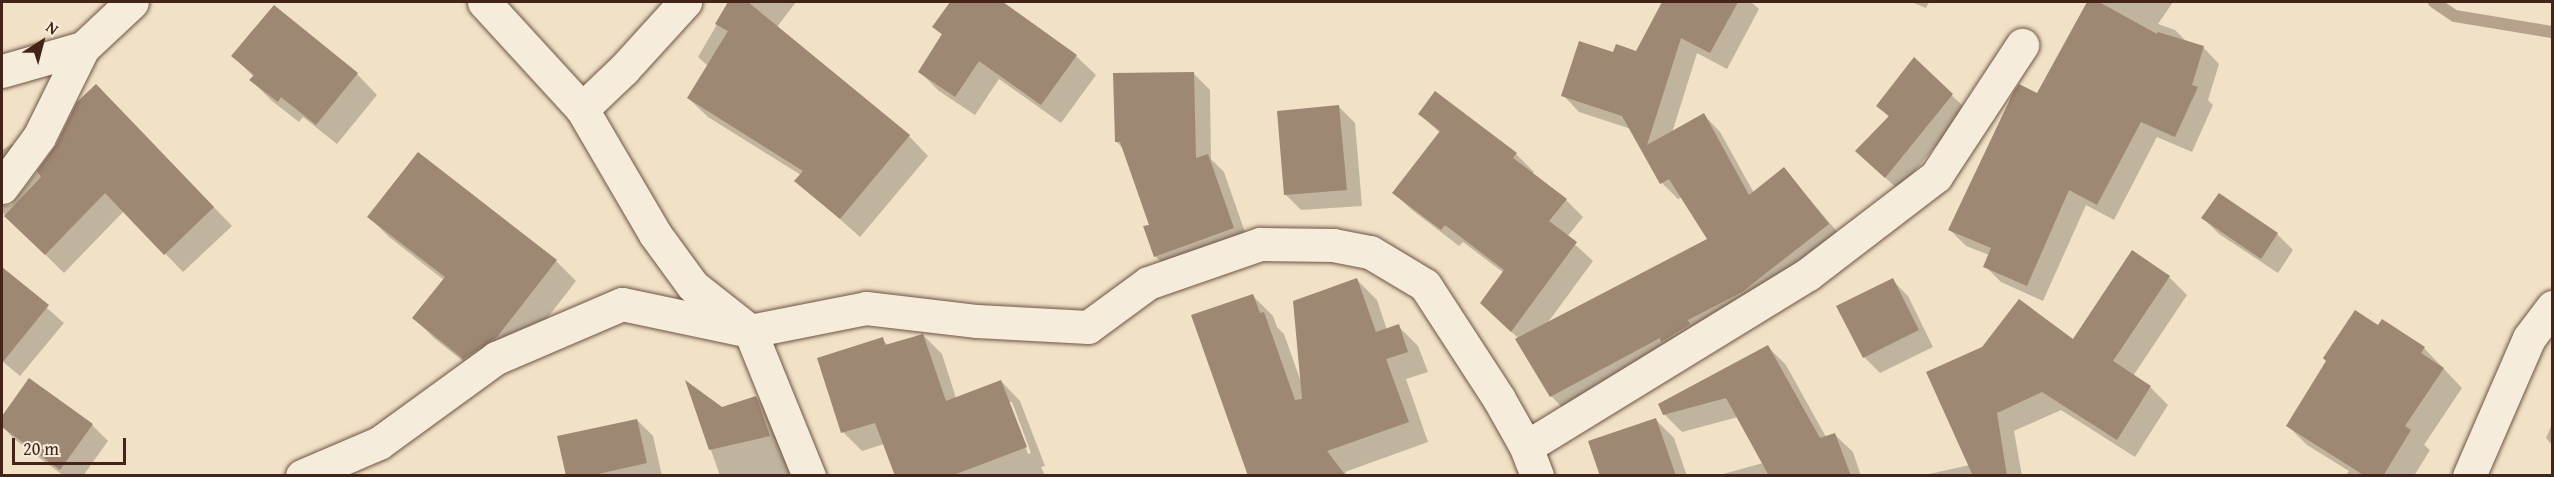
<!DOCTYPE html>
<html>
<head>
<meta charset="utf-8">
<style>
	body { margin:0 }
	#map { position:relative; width:2554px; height:477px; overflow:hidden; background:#f1e2c7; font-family:"Gentium Book Plus",serif }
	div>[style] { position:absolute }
	.shadow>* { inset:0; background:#0003 }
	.stream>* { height:12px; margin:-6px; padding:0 6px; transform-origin:6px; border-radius:6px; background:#b6a18c }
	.building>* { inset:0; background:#9e8773 }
	.roads { filter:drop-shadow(0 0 2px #6f5444) drop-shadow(0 0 2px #6f5444) }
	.minor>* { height:33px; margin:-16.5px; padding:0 16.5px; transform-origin:16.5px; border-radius:16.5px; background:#f6ecdb }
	span { translate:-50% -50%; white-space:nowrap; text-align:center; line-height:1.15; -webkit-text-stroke:4.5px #f6ecdb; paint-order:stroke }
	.frame { position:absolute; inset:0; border:3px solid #442418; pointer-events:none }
	.north { position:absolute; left:12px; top:12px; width:60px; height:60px; -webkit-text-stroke:4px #f6ecdb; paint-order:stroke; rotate:36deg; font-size:16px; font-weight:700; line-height:24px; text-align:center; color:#442418 }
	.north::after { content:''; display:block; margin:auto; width:21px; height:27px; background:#442418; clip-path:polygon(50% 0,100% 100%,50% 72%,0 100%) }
	.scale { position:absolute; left:12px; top:438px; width:114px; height:27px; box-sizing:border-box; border:3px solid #442418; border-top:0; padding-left:8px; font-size:18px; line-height:21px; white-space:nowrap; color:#442418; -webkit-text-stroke:4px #f6ecdb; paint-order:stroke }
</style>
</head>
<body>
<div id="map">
	<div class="shadow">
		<div style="clip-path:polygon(730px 2px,796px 2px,777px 27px,909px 136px,928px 156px,860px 237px,797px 181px,801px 175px,708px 117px,688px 98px,708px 66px,698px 57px)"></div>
		<div style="clip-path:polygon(952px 2px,1000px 2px,1076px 56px,1096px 75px,1061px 123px,999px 79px,975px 115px,939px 91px,920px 72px,943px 36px,934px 27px)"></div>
		<div style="clip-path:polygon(1664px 2px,1751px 2px,1759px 9px,1727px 69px,1697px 53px,1672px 133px,1704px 115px,1720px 132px,1754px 193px,1784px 169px,1845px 241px,1568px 413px,1551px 396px,1519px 339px,1499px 320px,1504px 273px,1463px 242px,1459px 246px,1412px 210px,1394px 193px,1440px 133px,1420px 114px,1436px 93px,1516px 154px,1534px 172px,1532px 174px,1566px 200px,1583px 217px,1567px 237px,1593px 261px,1546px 325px,1709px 239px,1683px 197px,1678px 199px,1662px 183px,1631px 129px,1579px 112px,1563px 95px,1614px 54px,1636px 52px)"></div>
		<div style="clip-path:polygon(1911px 2px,1929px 2px,1926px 8px)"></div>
		<div style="clip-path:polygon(2089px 2px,2173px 2px,2158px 24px,2175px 30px,2185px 40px,2203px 47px,2219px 64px,2208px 100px,2213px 105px,2192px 152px,2157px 137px,2114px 220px,2086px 205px,2043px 301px,2001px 282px,1985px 266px,1989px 255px,1966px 246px,1950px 230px,2038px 95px)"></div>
		<div style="clip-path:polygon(233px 56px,357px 74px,377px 95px,337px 144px,303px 117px,299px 122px,272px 101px,251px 80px,254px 77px)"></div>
		<div style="clip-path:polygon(1914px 59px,1966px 109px,1899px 190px,1871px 165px,1889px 117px,1878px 106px)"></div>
		<div style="clip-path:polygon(1194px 74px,1210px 90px,1211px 159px,1224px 172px,1249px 244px,1171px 272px,1155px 256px,1151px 226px,1124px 150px,1116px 141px)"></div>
		<div style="clip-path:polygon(115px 104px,232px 226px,183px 272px,124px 211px,64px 273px,2px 212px,2px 206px,11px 205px,55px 149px)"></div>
		<div style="clip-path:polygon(1339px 107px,1355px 123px,1362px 206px,1301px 210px,1285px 194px)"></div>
		<div style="clip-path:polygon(12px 144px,30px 161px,5px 195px,2px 205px,2px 150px)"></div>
		<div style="clip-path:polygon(369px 217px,556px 261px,576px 281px,517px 357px,484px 378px,434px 338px,414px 318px,444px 280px,389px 237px)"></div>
		<div style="clip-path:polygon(2203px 218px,2277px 234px,2293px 250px,2278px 273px,2219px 234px)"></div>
		<div style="clip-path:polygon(7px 273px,64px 323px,20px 376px,2px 361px,2px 281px)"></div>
		<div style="clip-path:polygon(2169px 277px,2187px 295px,2133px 376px,2150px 387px,2168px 405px,2135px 457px,2061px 410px,2014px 431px,2022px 476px,1920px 476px,1970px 465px,1928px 373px,2073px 341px)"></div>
		<div style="clip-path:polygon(1357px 280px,1377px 300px,1387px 330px,1398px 326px,1418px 346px,1428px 372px,1406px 379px,1428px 442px,1345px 472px,1348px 476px,1249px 476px,1253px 296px,1273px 316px,1277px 327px,1284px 334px,1301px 382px)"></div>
		<div style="clip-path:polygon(1892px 280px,1908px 296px,1933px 347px,1880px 373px,1864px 357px)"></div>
		<div style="clip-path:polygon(2382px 321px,2424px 348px,2462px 388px,2424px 445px,2430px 450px,2414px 476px,2345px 476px,2349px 471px,2307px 445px,2288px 426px)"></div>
		<div style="clip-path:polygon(evenodd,923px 335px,942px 354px,956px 398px,1001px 381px,1020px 401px,1045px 466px,1041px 467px,1045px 476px,896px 476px,884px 444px,862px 451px,843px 432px,882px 339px,889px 346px,923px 335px,1008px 402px,1012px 402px,1031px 453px,1028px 454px,1008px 402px)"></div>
		<div style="clip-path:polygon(1768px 347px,1786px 365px,1826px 437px,1834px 434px,1853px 452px,1861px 476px,1716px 476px,1763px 463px,1738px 417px,1682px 432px,1664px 414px)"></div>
		<div style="clip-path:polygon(30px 380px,92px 425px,108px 441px,83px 476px,64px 476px,14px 439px,2px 426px,2px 418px)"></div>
		<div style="clip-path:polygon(688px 384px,722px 408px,756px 397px,773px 415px,794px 476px,720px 476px)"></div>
		<div style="clip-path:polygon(637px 420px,653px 436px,662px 476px,567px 476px)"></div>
		<div style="clip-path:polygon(1656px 420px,1674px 438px,1687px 476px,1601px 476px)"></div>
		<div style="clip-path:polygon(2552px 424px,2552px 445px,2546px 438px)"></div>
	</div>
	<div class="stream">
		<div style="left:2434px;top:2px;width:25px;rotate:34deg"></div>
		<div style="left:2455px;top:16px;width:98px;rotate:9.4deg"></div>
	</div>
	<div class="building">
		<div style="clip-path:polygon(728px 2px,748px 2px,910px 135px,840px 219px,794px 181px,803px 171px,687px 98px,728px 31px,715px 24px)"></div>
		<div style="clip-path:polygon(950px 2px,1003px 2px,1077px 55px,1041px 105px,979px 61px,955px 97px,918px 72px,942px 34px,932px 27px)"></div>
		<div style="clip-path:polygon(1662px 2px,1738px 2px,1710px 53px,1681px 38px,1647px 145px,1704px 113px,1749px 195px,1784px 167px,1829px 224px,1742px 292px,1688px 320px,1690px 324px,1661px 342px,1660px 338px,1550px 397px,1515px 339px,1707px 239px,1669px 179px,1660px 184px,1622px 116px,1561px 96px,1579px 41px,1613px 52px,1616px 44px,1636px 51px)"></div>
		<div style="clip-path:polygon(2087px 2px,2099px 2px,2157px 34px,2158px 32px,2204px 46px,2192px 85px,2198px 87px,2175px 137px,2141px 122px,2097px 205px,2069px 190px,2027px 286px,1983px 267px,1991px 248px,1948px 230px,2013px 93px,2019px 84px,2037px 93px)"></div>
		<div style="clip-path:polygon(274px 5px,358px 73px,316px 125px,281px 97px,278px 102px,249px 80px,254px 75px,231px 56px)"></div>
		<div style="clip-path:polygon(1914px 57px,1953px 94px,1885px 178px,1855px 151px,1889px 116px,1876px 106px)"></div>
		<div style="clip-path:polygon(1194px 72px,1196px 158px,1208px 154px,1234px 228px,1154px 257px,1143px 226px,1149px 225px,1120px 142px,1115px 142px,1113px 73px)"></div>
		<div style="clip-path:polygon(96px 84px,214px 207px,164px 255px,105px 193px,45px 255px,4px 216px,41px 177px,37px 171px,56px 145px,77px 102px)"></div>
		<div style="clip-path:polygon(1435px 91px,1517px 153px,1513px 158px,1567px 199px,1549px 221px,1577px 242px,1511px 332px,1480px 303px,1504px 270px,1445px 225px,1441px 230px,1392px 193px,1440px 131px,1418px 114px)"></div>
		<div style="clip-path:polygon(1339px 105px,1347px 190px,1284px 195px,1277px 111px)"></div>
		<div style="clip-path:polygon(418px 152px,557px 260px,497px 337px,463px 359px,412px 318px,445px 277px,367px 217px)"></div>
		<div style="clip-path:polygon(2219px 193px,2278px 233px,2261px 259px,2201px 218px)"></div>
		<div style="clip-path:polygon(2132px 250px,2170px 276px,2113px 361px,2151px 386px,2117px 440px,2042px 392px,1997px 413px,2007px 476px,1973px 476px,1926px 372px,1982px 347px,2019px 299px,2073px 339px)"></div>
		<div style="clip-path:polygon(2px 267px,49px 305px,2px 363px)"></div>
		<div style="clip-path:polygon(1357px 278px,1376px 332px,1399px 324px,1408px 352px,1386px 359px,1409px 422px,1327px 451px,1346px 476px,1248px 476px,1191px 315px,1253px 294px,1260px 313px,1264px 312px,1295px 400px,1302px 399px,1293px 301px)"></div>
		<div style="clip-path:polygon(1893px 278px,1919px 330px,1863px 358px,1836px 306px)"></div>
		<div style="clip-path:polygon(2355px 310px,2378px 325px,2382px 319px,2425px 347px,2421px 353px,2444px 368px,2405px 426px,2411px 430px,2383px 476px,2365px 476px,2286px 426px,2326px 361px,2323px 358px)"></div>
		<div style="clip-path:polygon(923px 334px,946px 401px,1001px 380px,1027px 447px,951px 476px,895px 476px,875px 423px,841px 433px,817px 358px,883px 337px,885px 345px)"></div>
		<div style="clip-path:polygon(1768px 345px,1820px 438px,1835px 433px,1851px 476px,1769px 476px,1726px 398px,1663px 415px,1658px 404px)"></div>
		<div style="clip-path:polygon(29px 378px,93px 424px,60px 470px,2px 427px,2px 416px)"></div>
		<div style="clip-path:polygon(685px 380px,722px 407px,756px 396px,770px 436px,709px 450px)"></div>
		<div style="clip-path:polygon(1656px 418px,1676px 476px,1600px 476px,1588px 441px)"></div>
		<div style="clip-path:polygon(637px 419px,647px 463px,589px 476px,566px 476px,557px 436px)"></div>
	</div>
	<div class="roads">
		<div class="minor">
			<div style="left:484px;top:2px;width:145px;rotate:47.5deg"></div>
			<div style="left:582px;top:109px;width:145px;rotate:59.7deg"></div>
			<div style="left:655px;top:234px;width:64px;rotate:53.8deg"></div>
			<div style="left:693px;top:286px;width:73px;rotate:38.3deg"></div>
			<div style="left:750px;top:331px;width:118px;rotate:-11.2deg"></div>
			<div style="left:866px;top:308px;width:112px;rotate:6.7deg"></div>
			<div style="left:977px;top:321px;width:111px;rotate:3.1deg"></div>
			<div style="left:1088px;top:327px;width:74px;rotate:-36.3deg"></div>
			<div style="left:1148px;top:283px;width:119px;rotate:-19.2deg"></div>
			<div style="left:1260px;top:244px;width:73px;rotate:0.8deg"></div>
			<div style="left:1333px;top:245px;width:38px;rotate:11deg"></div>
			<div style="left:1370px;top:252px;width:64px;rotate:31deg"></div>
			<div style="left:1425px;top:285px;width:136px;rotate:57deg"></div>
			<div style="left:1499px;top:399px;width:55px;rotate:60.6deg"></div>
			<div style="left:1526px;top:447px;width:31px;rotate:69deg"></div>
			<div style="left:2px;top:71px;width:84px;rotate:-15.9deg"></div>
			<div style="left:83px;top:48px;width:67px;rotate:-43.2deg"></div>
			<div style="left:582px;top:109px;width:58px;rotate:-43.6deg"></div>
			<div style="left:624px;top:69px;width:91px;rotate:-47.7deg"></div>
			<div style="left:2px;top:187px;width:62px;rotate:-53.5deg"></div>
			<div style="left:39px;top:137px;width:99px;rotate:-63.7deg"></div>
			<div style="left:1526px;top:447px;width:331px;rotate:-31.5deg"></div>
			<div style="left:1808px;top:274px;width:161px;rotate:-37.4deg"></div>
			<div style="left:1936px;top:176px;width:157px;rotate:-56.7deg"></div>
			<div style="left:302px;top:476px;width:84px;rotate:-23.2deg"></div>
			<div style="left:379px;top:443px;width:145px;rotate:-36deg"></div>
			<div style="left:496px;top:358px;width:137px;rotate:-23.2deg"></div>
			<div style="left:622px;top:304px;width:131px;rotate:11.9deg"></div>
			<div style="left:750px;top:331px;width:157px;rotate:67.9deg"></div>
			<div style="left:2469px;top:476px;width:150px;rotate:-66.5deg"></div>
			<div style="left:2529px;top:338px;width:39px;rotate:-53deg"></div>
		</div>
	</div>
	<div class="frame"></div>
	<div class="north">N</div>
	<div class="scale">20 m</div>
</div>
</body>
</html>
